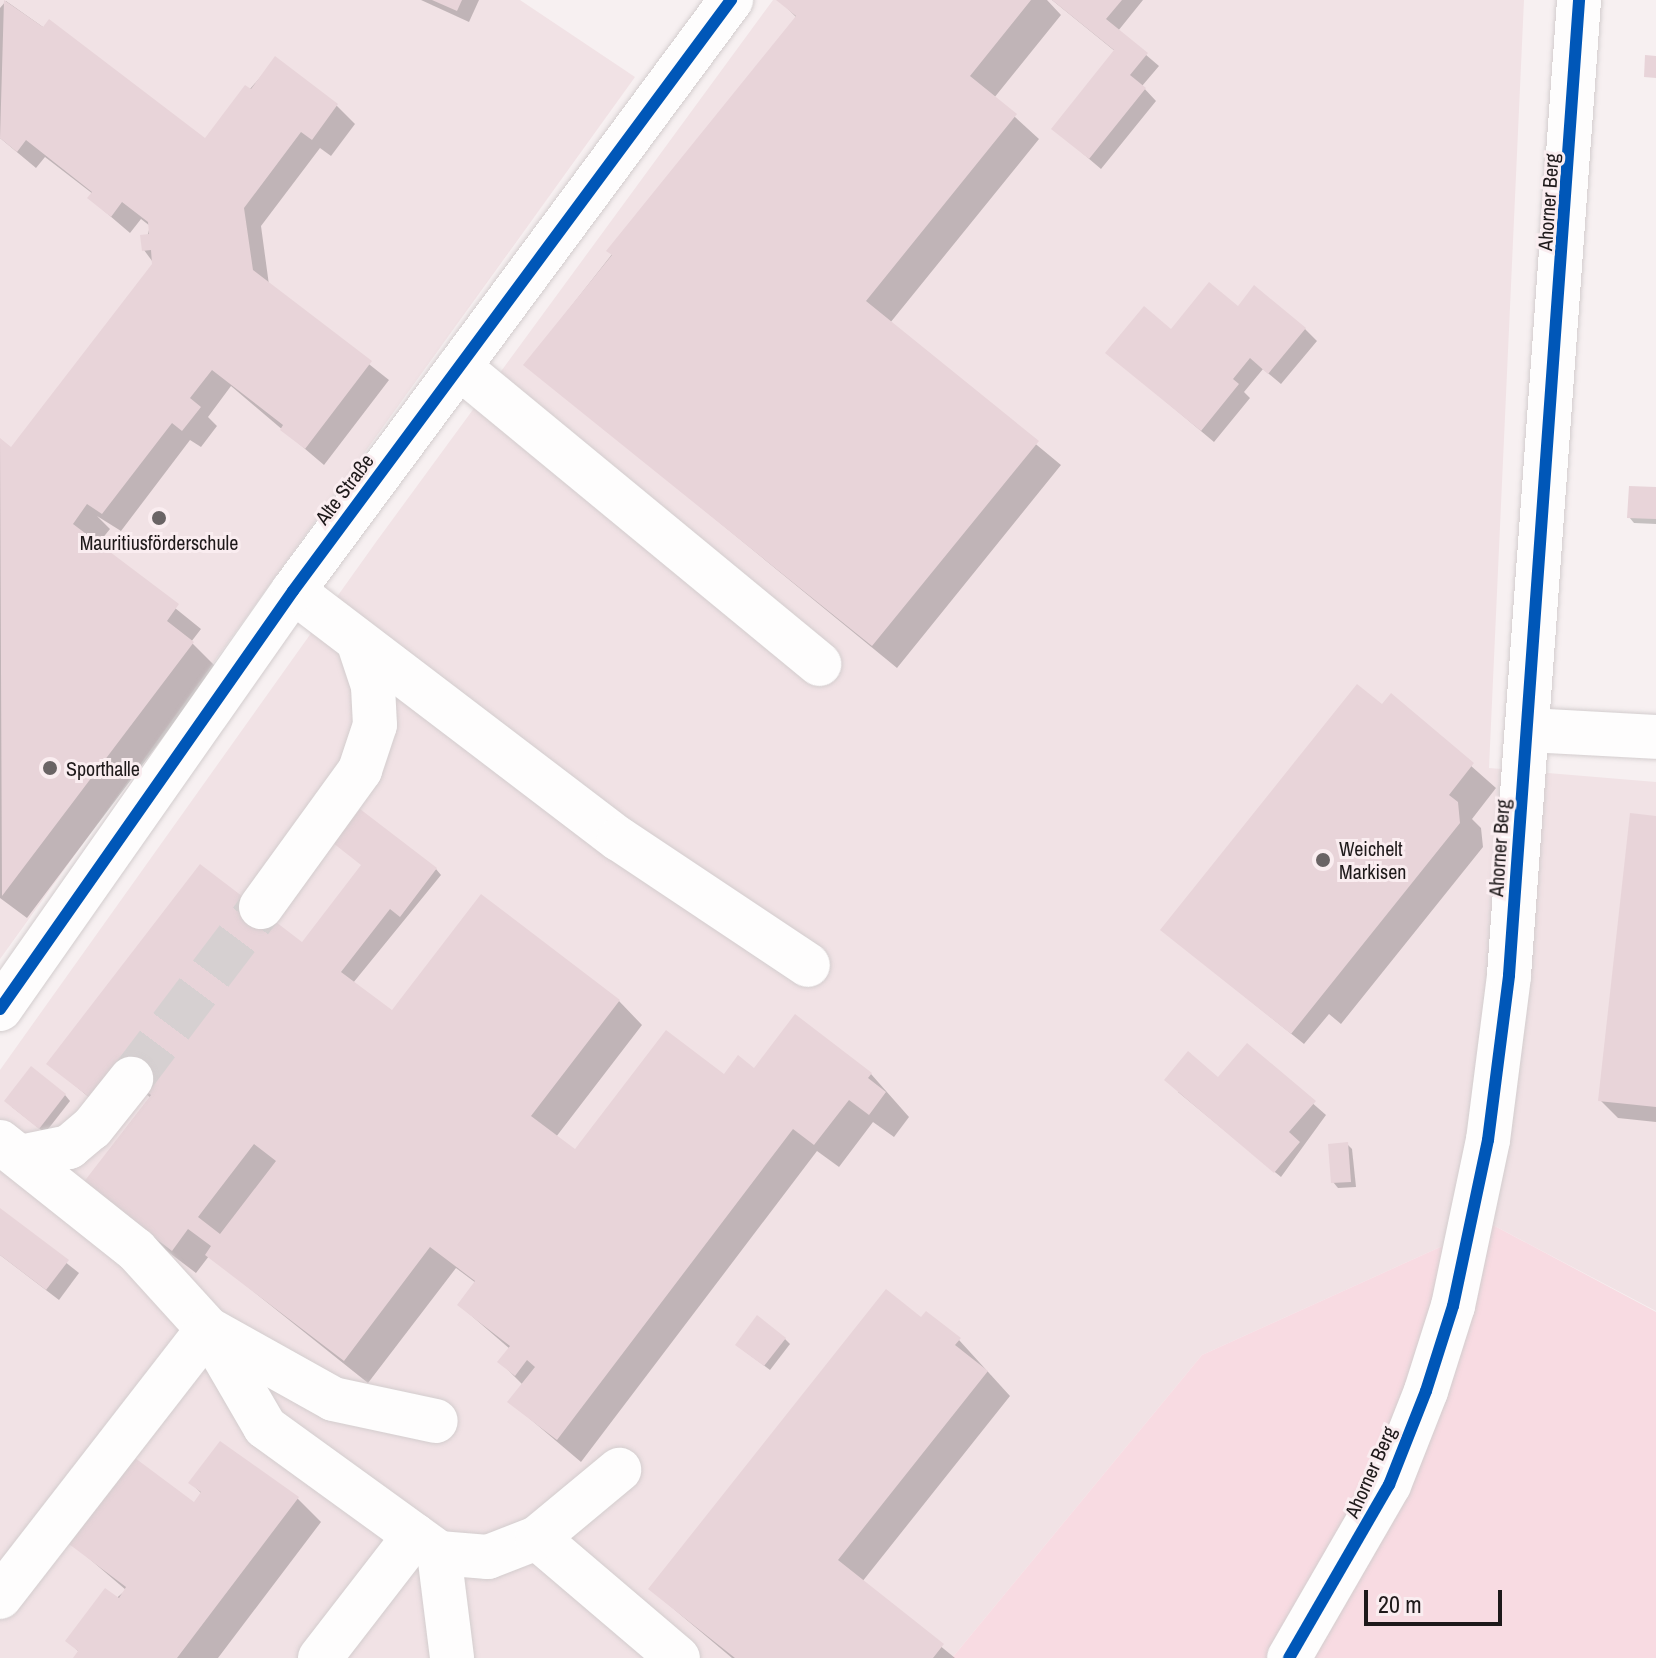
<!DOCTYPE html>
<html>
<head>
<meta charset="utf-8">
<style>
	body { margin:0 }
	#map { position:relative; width:1656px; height:1658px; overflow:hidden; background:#f7f0f1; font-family:"Archivo Narrow",sans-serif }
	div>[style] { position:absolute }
	.built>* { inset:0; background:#f1e2e5 }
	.green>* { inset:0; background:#f8dbe2 }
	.shadow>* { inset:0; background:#0003 }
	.building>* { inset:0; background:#e8d4d9 }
	.minor-tunnel>* { height:44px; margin-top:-22px; transform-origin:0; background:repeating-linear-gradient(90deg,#d6d0d1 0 44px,transparent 0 66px) }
	.roads { filter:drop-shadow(0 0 2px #d3cdce) drop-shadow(0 0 2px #d3cdce) }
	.minor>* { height:44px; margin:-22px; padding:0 22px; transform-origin:22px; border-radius:22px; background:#fefdfd }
	.cycleway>* { height:12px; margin:-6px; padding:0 6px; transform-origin:6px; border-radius:6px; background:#0057b8 }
	.dots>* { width:22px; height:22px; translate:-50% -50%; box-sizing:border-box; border:4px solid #faedf0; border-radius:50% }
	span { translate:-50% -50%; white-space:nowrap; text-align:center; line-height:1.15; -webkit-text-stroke:6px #faedf0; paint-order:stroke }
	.street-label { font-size:20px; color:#1e191a }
	.poi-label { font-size:20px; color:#1e191a }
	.left { translate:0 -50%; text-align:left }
	.scale { position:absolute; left:1364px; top:1590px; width:138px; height:36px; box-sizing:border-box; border:4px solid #1e191a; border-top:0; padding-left:10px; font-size:24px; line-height:28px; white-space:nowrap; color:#1e191a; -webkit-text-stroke:6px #faedf0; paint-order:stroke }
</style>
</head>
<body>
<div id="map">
	<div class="built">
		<div style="clip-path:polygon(0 0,520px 0,635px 77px,0 959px)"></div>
		<div style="clip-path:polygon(773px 0,1524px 0,1489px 768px,1656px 782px,1656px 1311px,1491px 1224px,1202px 1355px,952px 1658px,0 1658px,0 1070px,376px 542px)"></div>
	</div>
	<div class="green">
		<div style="clip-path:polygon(1491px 1224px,1656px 1312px,1656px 1658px,952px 1658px,1202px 1355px)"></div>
	</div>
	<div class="shadow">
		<div style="clip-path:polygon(421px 0,479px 0,469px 22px)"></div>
		<div style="clip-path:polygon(779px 0,1047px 0,1061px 15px,994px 98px,1039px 139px,890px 323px,1061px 465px,897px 668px,526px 364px,797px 18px)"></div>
		<div style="clip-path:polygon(1052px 0,1143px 0,1118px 31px,1159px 66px,1142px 86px,1156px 101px,1101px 169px,1054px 129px,1116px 52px)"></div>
		<div style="clip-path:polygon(6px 1px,205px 141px,276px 59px,337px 106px,355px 124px,331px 156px,320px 148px,261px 226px,269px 285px,389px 380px,324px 465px,231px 386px,208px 417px,217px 426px,201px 447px,190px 440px,121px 531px,97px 516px,110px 529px,97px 545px,201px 629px,191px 642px,216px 667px,27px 918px,0 898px,0 441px,11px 449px,155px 265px,144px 250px,150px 226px,141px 219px,130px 233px,89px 198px,93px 194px,45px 157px,36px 168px,0 138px,0 8px)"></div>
		<div style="clip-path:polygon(1239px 308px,1305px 329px,1317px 341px,1281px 384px,1263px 369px,1244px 392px,1250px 398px,1214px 442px,1108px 353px)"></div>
		<div style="clip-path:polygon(1656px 489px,1656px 524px,1634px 523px,1629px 517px)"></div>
		<div style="clip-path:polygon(1392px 696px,1496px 788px,1472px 819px,1481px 828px,1483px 847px,1341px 1024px,1329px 1014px,1304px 1044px,1162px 930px)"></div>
		<div style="clip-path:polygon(1656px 818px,1656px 1122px,1618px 1118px,1600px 1100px)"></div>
		<div style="clip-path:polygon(436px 869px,441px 875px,353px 983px,392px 1013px,619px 1001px,642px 1025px,556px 1137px,575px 1153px,724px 1076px,754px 1071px,871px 1074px,909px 1117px,894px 1137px,873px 1122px,839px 1167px,817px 1151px,581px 1462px,510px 1402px,523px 1385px,500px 1362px,510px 1349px,459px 1305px,476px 1283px,456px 1268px,368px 1383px,209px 1256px,196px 1273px,109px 1207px,151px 1098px,132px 1083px,108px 1113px,49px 1064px,302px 945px)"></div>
		<div style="clip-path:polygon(1247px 1046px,1326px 1115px,1281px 1177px,1178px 1092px,1218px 1080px)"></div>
		<div style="clip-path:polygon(65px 1095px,70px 1101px,45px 1133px,12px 1107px)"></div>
		<div style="clip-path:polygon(1347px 1144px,1352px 1149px,1356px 1187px,1338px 1188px,1333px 1182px)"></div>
		<div style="clip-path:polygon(0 1210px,79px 1273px,59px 1300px,0 1255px)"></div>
		<div style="clip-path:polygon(921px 1320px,959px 1340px,1010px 1396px,862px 1582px,955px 1658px,732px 1658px,650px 1589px)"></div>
		<div style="clip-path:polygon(785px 1339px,790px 1344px,770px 1370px,743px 1350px)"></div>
		<div style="clip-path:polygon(220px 1444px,298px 1499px,321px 1522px,218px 1658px,75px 1658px,80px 1653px,67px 1640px,126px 1590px,72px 1544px,194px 1505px,202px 1494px,191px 1483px)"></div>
	</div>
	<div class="building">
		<div style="clip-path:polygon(4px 0,43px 27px,49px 19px,205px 138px,245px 85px,251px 89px,275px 56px,338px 104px,312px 140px,301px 132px,244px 208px,253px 270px,372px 361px,305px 449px,280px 430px,283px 425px,212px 370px,190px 398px,201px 407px,182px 431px,172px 423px,102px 514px,87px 504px,73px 524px,179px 604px,167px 621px,194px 642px,2px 896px,0 438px,11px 447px,152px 264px,151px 250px,142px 251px,140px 235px,149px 234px,148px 222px,122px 202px,111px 217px,87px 198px,92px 192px,26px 140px,17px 152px,0 138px)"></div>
		<div style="clip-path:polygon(432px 0,462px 0,457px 11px)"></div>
		<div style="clip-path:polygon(776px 0,1031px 0,970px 76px,1017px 114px,866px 301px,1039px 441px,872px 646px,523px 365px,612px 255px,606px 251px,796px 16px)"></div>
		<div style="clip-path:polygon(1052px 0,1122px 0,1106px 19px,1148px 53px,1130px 75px,1146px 88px,1089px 159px,1051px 129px,1114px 50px)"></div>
		<div style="clip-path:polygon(1645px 55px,1656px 56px,1656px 78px,1644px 77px)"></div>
		<div style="clip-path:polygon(1209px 282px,1238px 306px,1254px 285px,1306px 328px,1268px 374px,1250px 358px,1233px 379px,1239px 384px,1201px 431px,1105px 353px,1144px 306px,1171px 329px)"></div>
		<div style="clip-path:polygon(1629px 486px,1656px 487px,1656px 519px,1627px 518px)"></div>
		<div style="clip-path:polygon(1357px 684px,1382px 704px,1391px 693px,1474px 763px,1449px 795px,1458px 802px,1460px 823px,1291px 1034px,1160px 930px)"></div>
		<div style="clip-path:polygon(evenodd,360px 809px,437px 868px,400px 917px,390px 909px,341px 972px,392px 1010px,481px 894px,620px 1000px,531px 1116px,575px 1149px,666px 1030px,724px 1074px,738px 1055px,754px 1068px,795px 1014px,872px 1073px,868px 1078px,886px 1092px,869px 1115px,849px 1100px,814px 1145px,793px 1129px,557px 1440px,507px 1402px,535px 1367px,527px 1360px,515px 1376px,497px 1362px,510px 1346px,457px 1305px,475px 1281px,430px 1247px,344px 1361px,205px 1255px,211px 1246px,188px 1229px,172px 1251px,83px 1183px,151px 1095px,113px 1067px,89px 1097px,46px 1064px,200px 864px,302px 942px,361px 865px,333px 843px,360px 809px,254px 1144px,276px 1161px,220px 1234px,198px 1217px,254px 1144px)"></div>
		<div style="clip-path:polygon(1630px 813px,1656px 816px,1656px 1107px,1598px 1101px)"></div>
		<div style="clip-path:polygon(1247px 1043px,1316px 1101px,1289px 1132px,1300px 1142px,1274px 1173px,1164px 1080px,1188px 1051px,1218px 1077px)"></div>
		<div style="clip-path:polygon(31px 1066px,66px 1094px,39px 1129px,4px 1101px)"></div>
		<div style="clip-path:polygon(1348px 1142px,1351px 1182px,1331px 1183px,1328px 1144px)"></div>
		<div style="clip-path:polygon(0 1208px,69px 1260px,46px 1290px,0 1255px)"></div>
		<div style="clip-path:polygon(886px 1289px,921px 1317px,926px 1311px,961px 1338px,955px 1345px,988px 1371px,838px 1560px,944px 1644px,933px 1658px,735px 1658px,648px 1589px)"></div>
		<div style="clip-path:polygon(757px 1315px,786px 1338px,764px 1366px,735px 1345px)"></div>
		<div style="clip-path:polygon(220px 1441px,299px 1497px,177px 1658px,73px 1658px,78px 1651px,65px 1641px,105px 1588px,119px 1598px,126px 1587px,69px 1544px,135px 1458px,194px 1502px,201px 1492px,188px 1483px)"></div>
	</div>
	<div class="minor-tunnel">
		<div style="left:131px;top:1079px;width:216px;rotate:-52.9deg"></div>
	</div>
	<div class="roads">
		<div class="minor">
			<div style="left:459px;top:367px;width:467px;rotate:39.5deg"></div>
			<div style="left:293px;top:591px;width:410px;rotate:37.3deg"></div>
			<div style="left:619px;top:839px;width:227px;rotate:33.7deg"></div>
			<div style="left:1528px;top:730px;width:128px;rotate:3.1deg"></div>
			<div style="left:261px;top:907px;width:169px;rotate:-54.1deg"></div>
			<div style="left:360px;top:770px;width:47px;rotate:-71.6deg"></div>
			<div style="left:375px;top:725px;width:39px;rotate:-93deg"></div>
			<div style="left:373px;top:686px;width:47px;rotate:-108.4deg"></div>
			<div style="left:0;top:1009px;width:510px;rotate:-54.97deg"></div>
			<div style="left:293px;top:591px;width:736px;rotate:-53.46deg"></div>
			<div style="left:0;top:1142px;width:174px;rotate:38.5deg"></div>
			<div style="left:136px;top:1250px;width:107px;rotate:47.7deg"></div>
			<div style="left:208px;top:1329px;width:113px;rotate:59.8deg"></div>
			<div style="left:265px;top:1427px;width:215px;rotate:35.9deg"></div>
			<div style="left:439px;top:1553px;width:49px;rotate:4.7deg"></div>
			<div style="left:488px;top:1557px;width:53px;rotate:-21.2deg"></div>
			<div style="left:537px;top:1538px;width:185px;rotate:40.4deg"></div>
			<div style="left:20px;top:1157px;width:50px;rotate:-11.5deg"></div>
			<div style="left:69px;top:1147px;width:30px;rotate:-40deg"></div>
			<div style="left:92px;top:1128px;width:63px;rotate:-51.5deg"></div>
			<div style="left:537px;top:1538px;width:107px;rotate:-39.7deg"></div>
			<div style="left:439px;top:1553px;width:106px;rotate:82.9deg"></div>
			<div style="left:0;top:1597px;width:339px;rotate:-52.2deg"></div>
			<div style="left:208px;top:1329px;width:143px;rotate:29.2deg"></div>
			<div style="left:333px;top:1399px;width:105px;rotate:12.1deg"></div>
			<div style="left:320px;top:1658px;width:155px;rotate:-52.3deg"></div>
			<div style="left:1289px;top:1658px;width:200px;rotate:-60deg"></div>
			<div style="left:1389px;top:1485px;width:101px;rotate:-68.5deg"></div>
			<div style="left:1426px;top:1391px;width:89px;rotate:-72.4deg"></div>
			<div style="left:1453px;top:1306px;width:170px;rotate:-78.1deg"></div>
			<div style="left:1488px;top:1140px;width:166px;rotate:-82.7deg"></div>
			<div style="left:1509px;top:975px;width:978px;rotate:-85.89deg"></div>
		</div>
	</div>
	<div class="cycleway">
		<div style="left:0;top:1009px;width:510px;rotate:-54.97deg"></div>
		<div style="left:293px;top:591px;width:736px;rotate:-53.46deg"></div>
		<div style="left:1289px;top:1658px;width:200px;rotate:-60deg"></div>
		<div style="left:1389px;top:1485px;width:101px;rotate:-68.5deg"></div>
		<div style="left:1426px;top:1391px;width:89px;rotate:-72.4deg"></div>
		<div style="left:1453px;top:1306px;width:170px;rotate:-78.1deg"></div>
		<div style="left:1488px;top:1140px;width:166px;rotate:-82.7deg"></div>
		<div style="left:1509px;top:975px;width:978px;rotate:-85.89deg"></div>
	</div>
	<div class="dots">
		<div style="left:159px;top:518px;background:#6a6465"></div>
		<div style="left:50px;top:768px;background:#6a6465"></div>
		<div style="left:1323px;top:860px;background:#6a6465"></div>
	</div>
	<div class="street-label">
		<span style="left:1548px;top:202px;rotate:-86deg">Ahorner Berg</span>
		<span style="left:344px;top:489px;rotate:-53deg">Alte Straße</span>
		<span style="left:1499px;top:848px;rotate:-86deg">Ahorner Berg</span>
		<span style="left:1370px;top:1472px;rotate:-66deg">Ahorner Berg</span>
	</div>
	<div class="poi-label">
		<span style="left:159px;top:542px">Mauritiusförderschule</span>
		<span class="left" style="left:66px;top:768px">Sporthalle</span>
		<span class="left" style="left:1339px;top:860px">Weichelt<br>Markisen</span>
	</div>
	<div class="scale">20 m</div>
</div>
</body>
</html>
